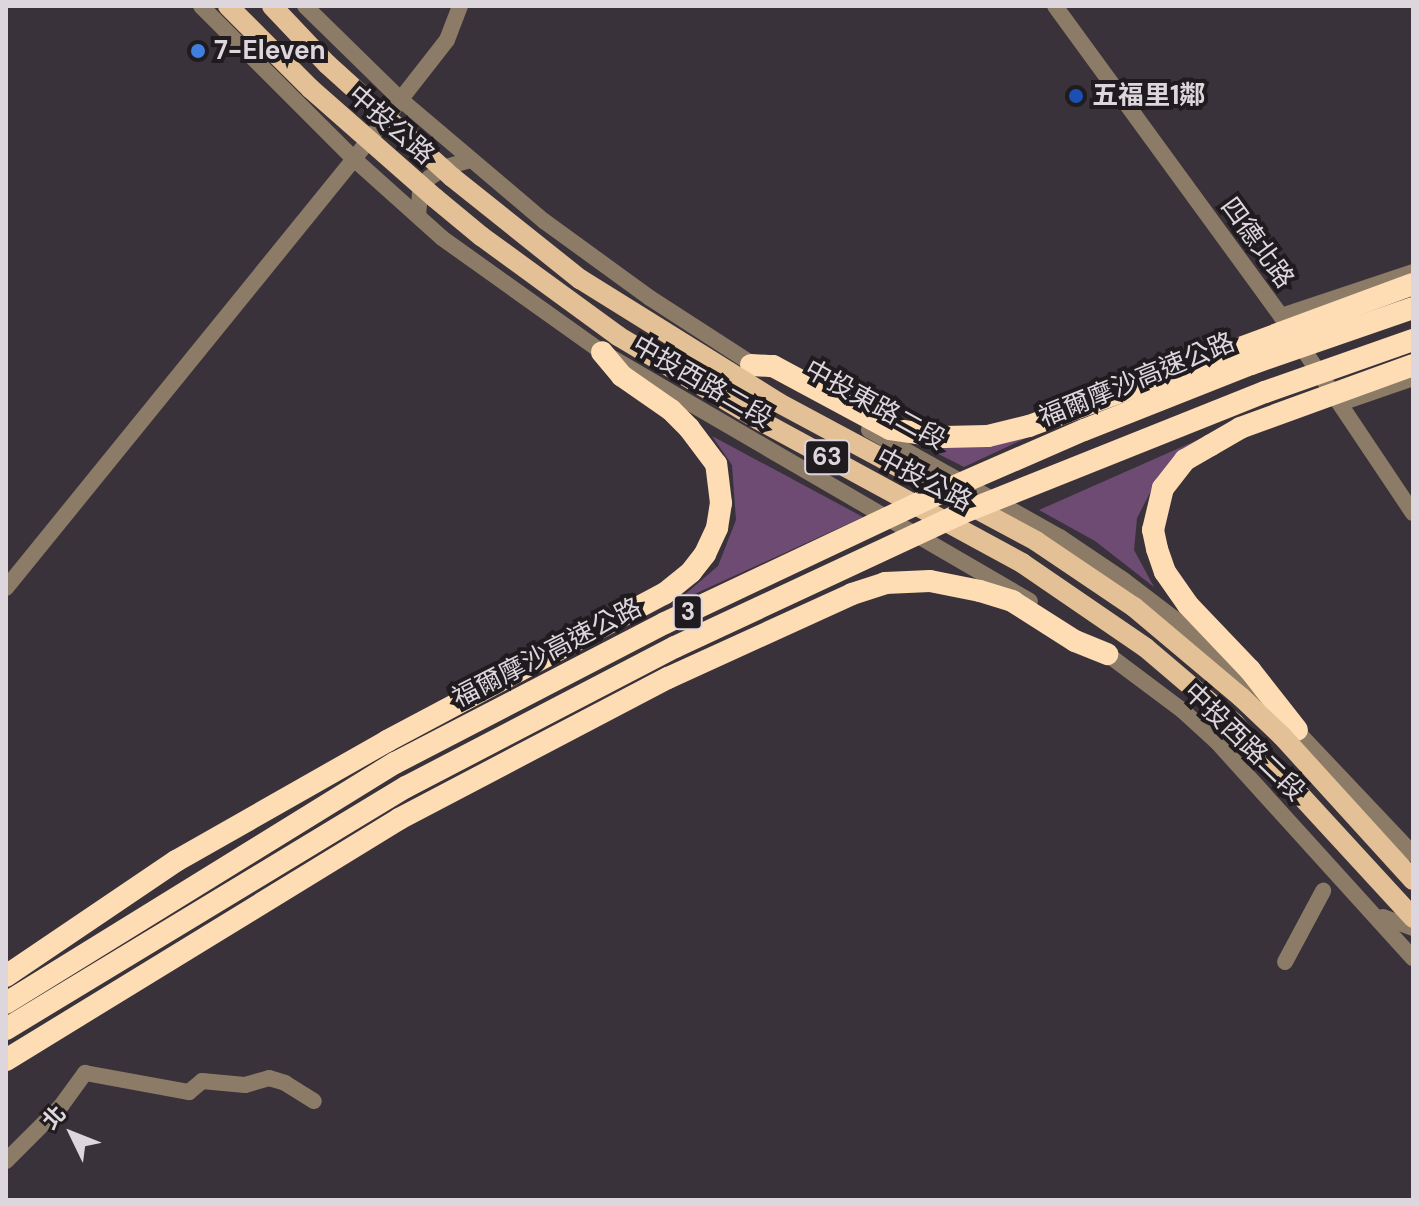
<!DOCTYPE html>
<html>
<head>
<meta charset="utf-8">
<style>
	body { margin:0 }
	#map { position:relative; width:1419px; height:1206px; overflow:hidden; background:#3a323a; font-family:"DM Sans","Noto Sans TC",sans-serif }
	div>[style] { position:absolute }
	.green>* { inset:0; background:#6e4b72 }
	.minor>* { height:16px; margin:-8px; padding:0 8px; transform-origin:8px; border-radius:8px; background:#8c7b66 }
	.highway>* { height:22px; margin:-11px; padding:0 11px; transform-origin:11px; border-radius:11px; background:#feddb4 }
	.major-bridge>* { height:20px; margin:-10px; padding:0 10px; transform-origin:10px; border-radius:10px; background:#e3c095 }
	.highway-bridge>* { height:22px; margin:-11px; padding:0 11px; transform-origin:11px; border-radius:11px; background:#feddb4 }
	.dots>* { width:22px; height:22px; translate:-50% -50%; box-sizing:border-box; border:4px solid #1f1b1f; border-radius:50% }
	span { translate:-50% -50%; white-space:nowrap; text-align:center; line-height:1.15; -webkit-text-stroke:8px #1f1b1f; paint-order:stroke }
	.shield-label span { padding:2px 6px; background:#1f1b1f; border:2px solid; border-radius:6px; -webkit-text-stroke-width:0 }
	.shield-label { font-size:24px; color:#ddd7dd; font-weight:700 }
	.poi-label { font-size:26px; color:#ddd7dd; font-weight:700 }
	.left { translate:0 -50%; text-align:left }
	.street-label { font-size:26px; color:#ddd7dd }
	.frame { position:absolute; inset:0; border:8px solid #ddd7dd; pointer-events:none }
	.north { position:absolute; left:32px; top:1094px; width:80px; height:80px; -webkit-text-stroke:6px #1f1b1f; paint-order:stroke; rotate:313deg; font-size:22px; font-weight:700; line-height:32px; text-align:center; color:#ddd7dd }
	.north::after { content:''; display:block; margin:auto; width:28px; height:36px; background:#ddd7dd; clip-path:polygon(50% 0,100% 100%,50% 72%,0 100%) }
</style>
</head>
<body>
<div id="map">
	<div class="green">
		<div style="clip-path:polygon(712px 436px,863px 517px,675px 603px,718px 566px,736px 520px,732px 465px)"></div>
		<div style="clip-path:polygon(1026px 438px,964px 467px,917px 443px)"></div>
		<div style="clip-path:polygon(1202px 438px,1153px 487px,1137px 518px,1134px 550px,1154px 587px,1095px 541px,1039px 510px)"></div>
	</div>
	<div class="minor">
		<div style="left:201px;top:6px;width:216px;rotate:45deg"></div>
		<div style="left:354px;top:159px;width:118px;rotate:41.9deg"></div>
		<div style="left:442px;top:238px;width:196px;rotate:35.5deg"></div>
		<div style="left:602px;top:352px;width:495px;rotate:30.2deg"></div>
		<div style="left:305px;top:6px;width:133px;rotate:44.4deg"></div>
		<div style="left:400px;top:99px;width:189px;rotate:40.3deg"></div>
		<div style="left:544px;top:221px;width:131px;rotate:36deg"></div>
		<div style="left:650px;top:298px;width:129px;rotate:32.9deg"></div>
		<div style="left:1055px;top:6px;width:384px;rotate:53.9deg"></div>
		<div style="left:1281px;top:316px;width:237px;rotate:56.2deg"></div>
		<div style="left:418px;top:216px;width:25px;rotate:-85deg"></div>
		<div style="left:420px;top:191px;width:16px;rotate:-55deg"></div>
		<div style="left:429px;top:178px;width:20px;rotate:-33deg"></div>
		<div style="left:446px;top:167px;width:26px;rotate:-16deg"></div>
		<div style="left:1281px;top:316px;width:139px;rotate:-18.4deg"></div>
		<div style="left:1341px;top:403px;width:76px;rotate:-19.1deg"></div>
		<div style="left:869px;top:430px;width:219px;rotate:29.3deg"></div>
		<div style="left:1060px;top:537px;width:78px;rotate:34.1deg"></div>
		<div style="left:1125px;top:581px;width:69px;rotate:37.4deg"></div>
		<div style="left:1180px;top:623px;width:114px;rotate:42.5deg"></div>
		<div style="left:6px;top:588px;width:552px;rotate:-50.95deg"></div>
		<div style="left:354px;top:159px;width:151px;rotate:-52deg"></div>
		<div style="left:447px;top:40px;width:36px;rotate:-69deg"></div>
		<div style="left:1099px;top:648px;width:104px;rotate:36.8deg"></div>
		<div style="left:1182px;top:710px;width:46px;rotate:42.4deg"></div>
		<div style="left:1216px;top:741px;width:293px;rotate:47.8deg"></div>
		<div style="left:1290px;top:724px;width:179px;rotate:46.6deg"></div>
		<div style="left:1383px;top:917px;width:32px;rotate:20deg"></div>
		<div style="left:1285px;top:962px;width:81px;rotate:-61.8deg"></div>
		<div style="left:6px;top:1161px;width:78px;rotate:-45deg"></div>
		<div style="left:61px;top:1106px;width:41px;rotate:-54deg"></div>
		<div style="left:85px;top:1073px;width:106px;rotate:10.4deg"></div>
		<div style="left:189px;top:1092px;width:17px;rotate:-40deg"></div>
		<div style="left:202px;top:1081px;width:43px;rotate:5.3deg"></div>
		<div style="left:245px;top:1085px;width:25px;rotate:-16deg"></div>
		<div style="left:269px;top:1078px;width:17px;rotate:17deg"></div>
		<div style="left:285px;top:1083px;width:34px;rotate:32deg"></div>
	</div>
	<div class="highway">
		<div style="left:751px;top:365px;width:22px;rotate:3deg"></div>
		<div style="left:773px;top:366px;width:133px;rotate:28.3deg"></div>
		<div style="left:890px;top:429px;width:55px;rotate:8.4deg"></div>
		<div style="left:944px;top:437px;width:44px;rotate:-1.3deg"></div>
		<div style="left:988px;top:436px;width:42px;rotate:-13.7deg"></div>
		<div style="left:1211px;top:445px;width:30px;rotate:150deg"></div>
		<div style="left:1185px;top:460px;width:36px;rotate:128deg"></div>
		<div style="left:1163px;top:488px;width:43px;rotate:103.4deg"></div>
		<div style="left:1153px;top:530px;width:19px;rotate:78deg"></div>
		<div style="left:1157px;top:549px;width:24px;rotate:71deg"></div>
		<div style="left:1165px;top:572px;width:40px;rotate:55.1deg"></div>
		<div style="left:1188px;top:605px;width:90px;rotate:46.4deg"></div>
		<div style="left:1250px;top:670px;width:76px;rotate:51.9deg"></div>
		<div style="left:6px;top:976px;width:205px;rotate:-34.1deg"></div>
		<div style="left:176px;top:861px;width:243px;rotate:-29.6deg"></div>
		<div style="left:387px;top:741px;width:314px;rotate:-28deg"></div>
		<div style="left:664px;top:594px;width:35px;rotate:-39deg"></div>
		<div style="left:691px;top:572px;width:23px;rotate:-52deg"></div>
		<div style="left:705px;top:554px;width:29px;rotate:-65deg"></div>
		<div style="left:717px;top:528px;width:25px;rotate:-81deg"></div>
		<div style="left:721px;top:503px;width:39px;rotate:-97deg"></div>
		<div style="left:716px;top:464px;width:45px;rotate:-126.9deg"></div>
		<div style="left:689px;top:428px;width:25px;rotate:-135deg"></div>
		<div style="left:671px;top:410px;width:60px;rotate:-145.2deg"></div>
		<div style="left:622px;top:376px;width:31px;rotate:-130deg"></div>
		<div style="left:6px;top:1060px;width:461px;rotate:-31.5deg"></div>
		<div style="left:399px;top:819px;width:304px;rotate:-27.7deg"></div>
		<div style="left:668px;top:678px;width:202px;rotate:-24.5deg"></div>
		<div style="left:852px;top:594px;width:35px;rotate:-18deg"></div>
		<div style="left:885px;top:583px;width:45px;rotate:-2.5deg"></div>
		<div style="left:930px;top:581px;width:51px;rotate:11.3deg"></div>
		<div style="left:980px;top:591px;width:34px;rotate:17deg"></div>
		<div style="left:1012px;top:601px;width:75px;rotate:32.4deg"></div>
		<div style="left:1075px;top:641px;width:35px;rotate:22deg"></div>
	</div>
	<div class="major-bridge">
		<div style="left:228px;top:6px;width:117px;rotate:45deg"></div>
		<div style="left:311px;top:89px;width:165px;rotate:41.3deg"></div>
		<div style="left:435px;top:198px;width:60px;rotate:39.6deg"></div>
		<div style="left:481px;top:236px;width:170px;rotate:36.1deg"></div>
		<div style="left:618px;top:336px;width:162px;rotate:30.8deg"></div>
		<div style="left:757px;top:419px;width:302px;rotate:28.5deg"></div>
		<div style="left:1022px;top:563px;width:150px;rotate:34.4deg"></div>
		<div style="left:1146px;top:648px;width:116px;rotate:40.4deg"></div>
		<div style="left:1234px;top:723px;width:265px;rotate:47.4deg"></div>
		<div style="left:272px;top:6px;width:80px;rotate:46.5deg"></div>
		<div style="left:327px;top:64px;width:169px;rotate:42.1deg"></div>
		<div style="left:452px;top:177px;width:164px;rotate:38.6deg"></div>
		<div style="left:580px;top:279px;width:234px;rotate:31.9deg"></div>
		<div style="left:779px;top:403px;width:292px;rotate:28.2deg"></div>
		<div style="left:1036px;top:541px;width:118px;rotate:34deg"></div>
		<div style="left:1134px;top:607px;width:140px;rotate:40.1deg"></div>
		<div style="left:1241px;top:697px;width:57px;rotate:43.6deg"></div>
		<div style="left:1282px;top:736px;width:195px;rotate:47.7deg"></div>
	</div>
	<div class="highway-bridge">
		<div style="left:1029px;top:426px;width:409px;rotate:-20.3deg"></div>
		<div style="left:1211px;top:445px;width:34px;rotate:-30deg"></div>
		<div style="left:1240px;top:428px;width:184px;rotate:-20deg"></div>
		<div style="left:6px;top:1003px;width:457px;rotate:-31.7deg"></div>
		<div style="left:395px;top:763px;width:304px;rotate:-27.4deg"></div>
		<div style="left:665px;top:623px;width:313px;rotate:-25.3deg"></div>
		<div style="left:948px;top:489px;width:148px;rotate:-23.5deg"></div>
		<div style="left:1084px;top:430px;width:180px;rotate:-21.6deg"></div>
		<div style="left:1251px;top:364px;width:171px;rotate:-19.1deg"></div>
		<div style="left:6px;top:1029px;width:468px;rotate:-31.2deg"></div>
		<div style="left:406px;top:787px;width:303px;rotate:-27.5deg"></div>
		<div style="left:675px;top:647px;width:317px;rotate:-25deg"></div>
		<div style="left:962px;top:513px;width:326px;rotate:-21.8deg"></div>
		<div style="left:1265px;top:392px;width:157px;rotate:-19.4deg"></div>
	</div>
	<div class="dots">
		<div style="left:198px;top:51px;background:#3f7fe0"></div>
		<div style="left:1076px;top:96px;background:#1a4fb4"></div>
	</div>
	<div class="shield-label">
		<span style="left:827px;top:457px">63</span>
		<span style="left:688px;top:612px">3</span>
	</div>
	<div class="poi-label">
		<span class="left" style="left:214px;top:51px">7-Eleven</span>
		<span class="left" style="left:1092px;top:96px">五福里1鄰</span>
	</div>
	<div class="street-label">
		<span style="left:391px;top:125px;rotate:41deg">中投公路</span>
		<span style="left:1257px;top:243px;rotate:54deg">四德北路</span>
		<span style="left:1137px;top:380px;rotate:-22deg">福爾摩沙高速公路</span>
		<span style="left:702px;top:382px;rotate:30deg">中投西路二段</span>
		<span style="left:875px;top:405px;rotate:29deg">中投東路二段</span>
		<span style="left:924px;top:480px;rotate:28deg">中投公路</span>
		<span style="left:547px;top:653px;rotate:-27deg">福爾摩沙高速公路</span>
		<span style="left:1244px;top:742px;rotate:44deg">中投西路二段</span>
	</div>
	<div class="frame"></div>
	<div class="north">北</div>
</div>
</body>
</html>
